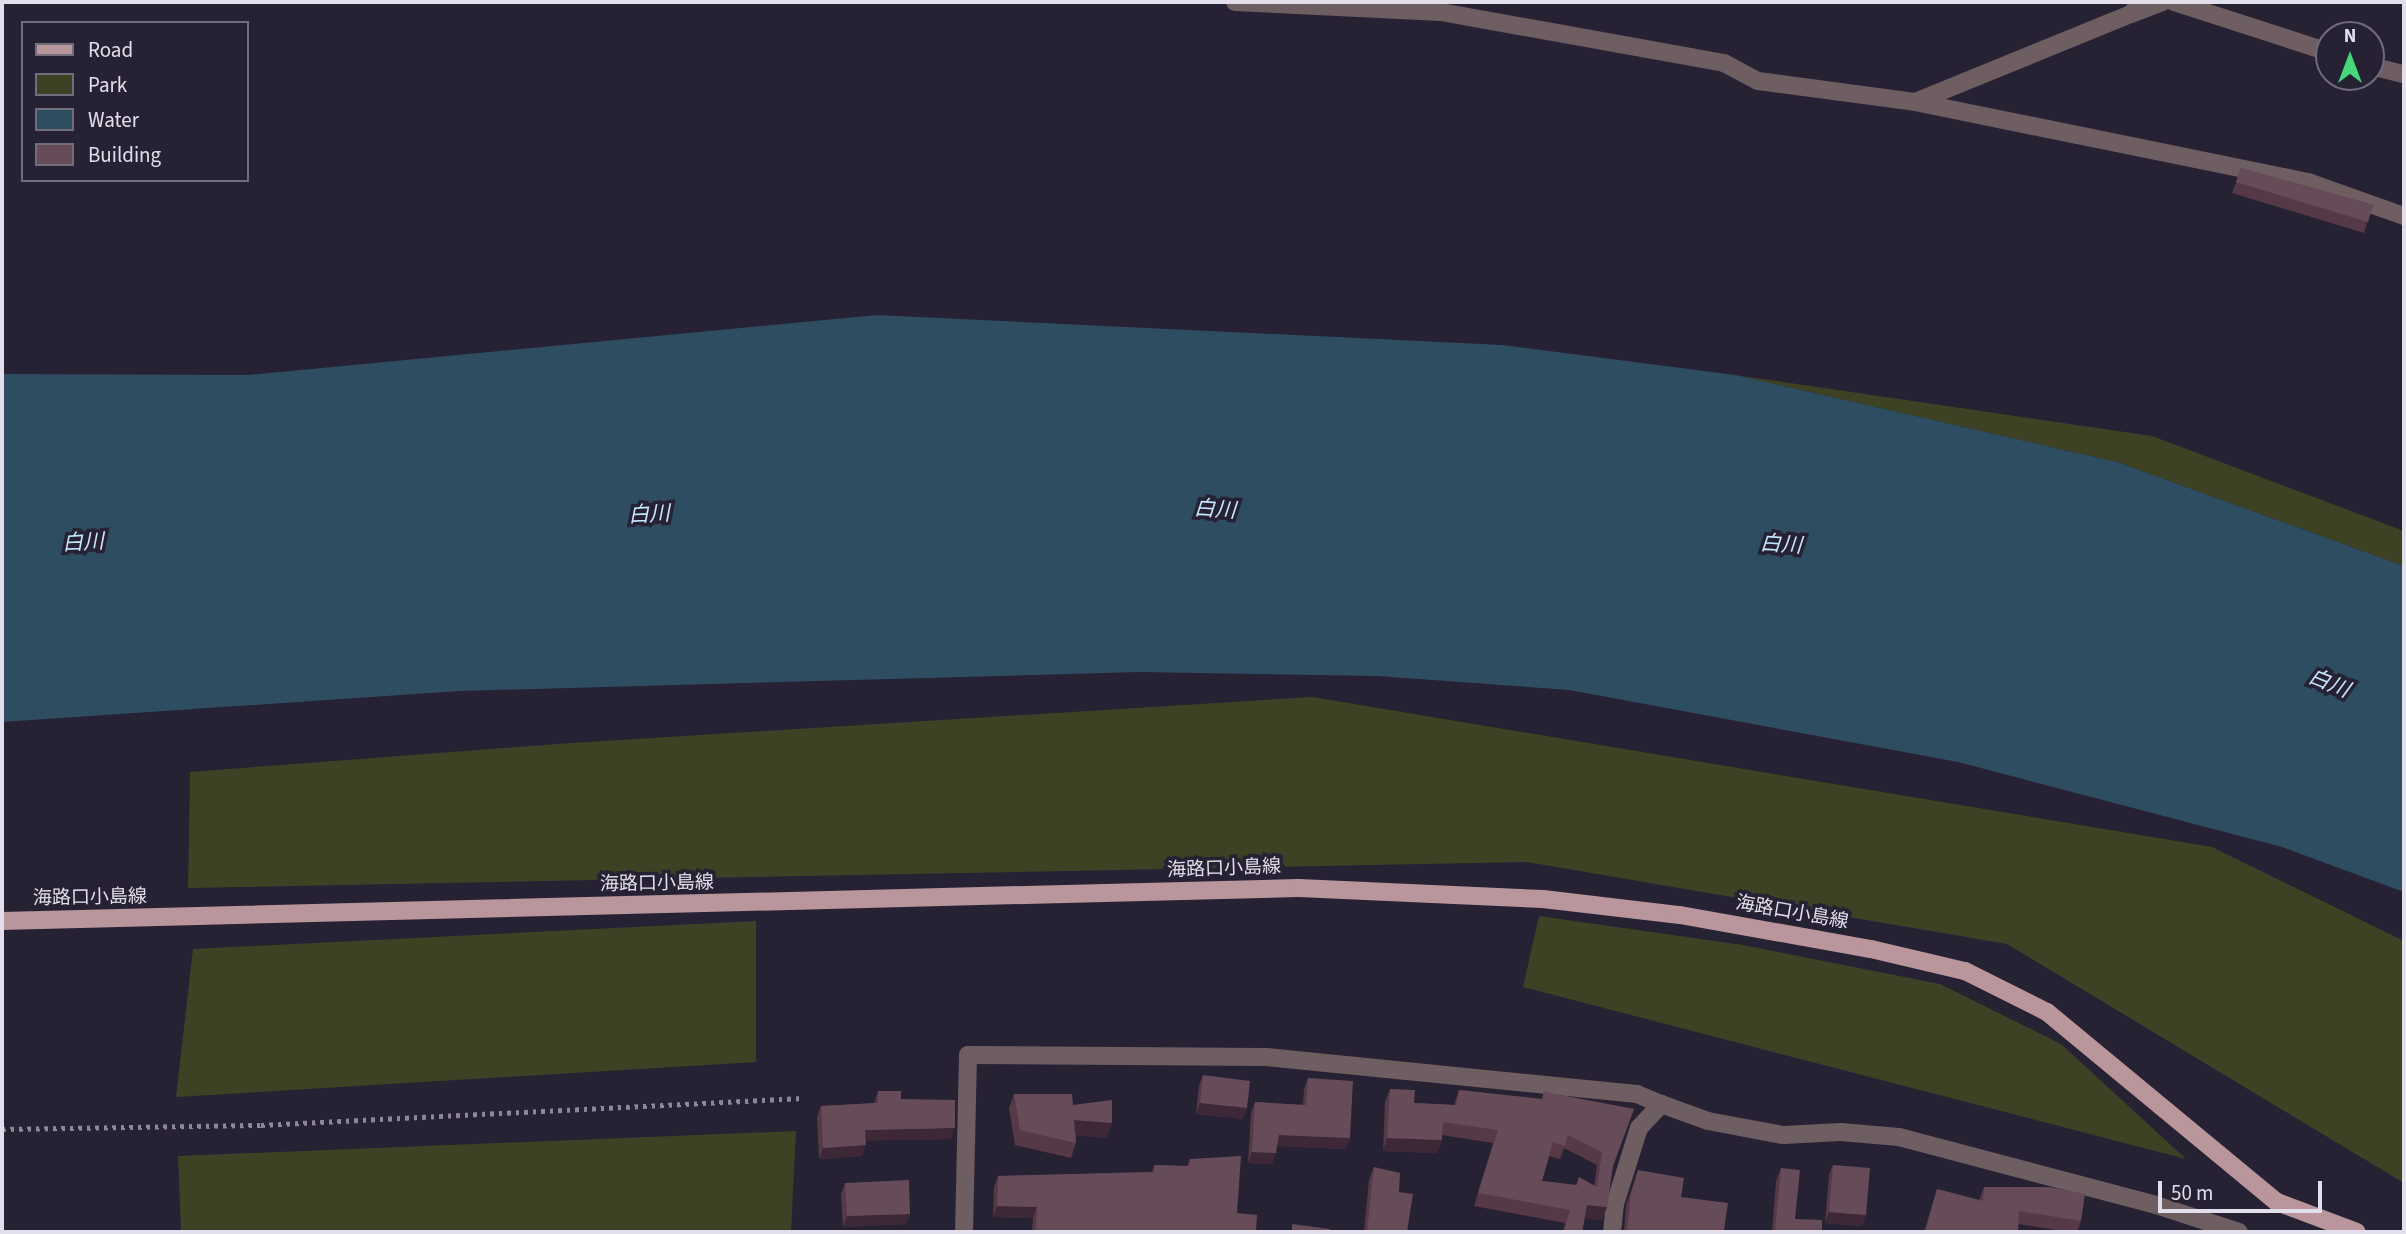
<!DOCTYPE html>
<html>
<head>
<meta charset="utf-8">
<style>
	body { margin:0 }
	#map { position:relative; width:2406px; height:1234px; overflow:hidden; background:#272134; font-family:"Source Sans 3","Noto Sans JP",sans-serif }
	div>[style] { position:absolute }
	.green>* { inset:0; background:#3d4225 }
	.water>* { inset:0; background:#2e4d61 }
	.path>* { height:4.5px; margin-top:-2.25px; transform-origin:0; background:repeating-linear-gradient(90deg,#8d8898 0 3.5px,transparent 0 8.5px) }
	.minor>* { height:18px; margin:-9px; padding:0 9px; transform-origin:9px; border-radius:9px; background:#6e5d61 }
	.major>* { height:18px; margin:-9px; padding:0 9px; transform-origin:9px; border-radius:9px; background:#b9969c }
	.wall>* { inset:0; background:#563946 }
	.shaded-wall>* { inset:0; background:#3d2838 }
	.building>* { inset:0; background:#664b58 }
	span { translate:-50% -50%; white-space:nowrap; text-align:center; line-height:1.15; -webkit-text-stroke:7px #272134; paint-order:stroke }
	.street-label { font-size:19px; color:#e2deeb }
	.water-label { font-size:21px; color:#c5e7fe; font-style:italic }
	.frame { position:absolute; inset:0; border:4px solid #e2deeb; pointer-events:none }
	.legend { position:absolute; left:21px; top:21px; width:228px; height:161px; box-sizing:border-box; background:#272134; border:2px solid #726d7d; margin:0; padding:9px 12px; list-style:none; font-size:21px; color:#e2deeb }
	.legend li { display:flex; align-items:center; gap:14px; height:35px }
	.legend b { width:35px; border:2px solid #726d7d }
	.north { position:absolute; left:2315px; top:21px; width:70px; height:70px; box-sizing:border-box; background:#272134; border:2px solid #726d7d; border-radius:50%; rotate:0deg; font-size:19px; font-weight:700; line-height:28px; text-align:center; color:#e2deeb }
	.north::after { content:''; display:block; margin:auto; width:24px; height:32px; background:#45d77a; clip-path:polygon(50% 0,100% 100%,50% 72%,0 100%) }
	.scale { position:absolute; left:2158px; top:1181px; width:164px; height:32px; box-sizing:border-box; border:4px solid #e2deeb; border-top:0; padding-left:9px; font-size:21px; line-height:24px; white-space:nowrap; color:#e2deeb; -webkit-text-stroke:5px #272134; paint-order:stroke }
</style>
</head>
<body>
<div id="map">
	<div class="green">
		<div style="clip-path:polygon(1735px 375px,2152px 436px,2404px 531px,2404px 566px,2117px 462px)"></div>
		<div style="clip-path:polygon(1312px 697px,2212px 847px,2404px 941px,2404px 1183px,2007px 944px,1527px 862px,188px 888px,190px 772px,557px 744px)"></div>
		<div style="clip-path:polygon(1539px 916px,1743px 945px,1940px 984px,2061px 1044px,2186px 1159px,1523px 987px)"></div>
		<div style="clip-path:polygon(756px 921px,756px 1062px,176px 1097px,193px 949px)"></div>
		<div style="clip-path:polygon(796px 1131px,791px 1232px,181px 1232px,178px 1156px)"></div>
	</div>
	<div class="water">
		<div style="clip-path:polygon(877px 315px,1502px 345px,1735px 375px,2117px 462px,2404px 566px,2404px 892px,2282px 847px,1958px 762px,1569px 690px,1377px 676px,1139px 672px,460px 691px,2px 722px,2px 374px,248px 375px)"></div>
	</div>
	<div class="path">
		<div style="left:2px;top:1129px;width:259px;rotate:-0.9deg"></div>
		<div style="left:261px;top:1125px;width:543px;rotate:-2.85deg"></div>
	</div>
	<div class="minor">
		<div style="left:1235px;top:2px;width:206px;rotate:2.8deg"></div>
		<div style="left:1441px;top:12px;width:288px;rotate:10.2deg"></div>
		<div style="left:1724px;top:63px;width:38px;rotate:28deg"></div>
		<div style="left:1758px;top:81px;width:158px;rotate:7.6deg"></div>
		<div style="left:1915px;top:102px;width:401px;rotate:11.5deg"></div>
		<div style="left:2308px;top:182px;width:102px;rotate:19.5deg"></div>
		<div style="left:2174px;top:2px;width:163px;rotate:17.9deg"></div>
		<div style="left:2131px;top:14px;width:34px;rotate:-21deg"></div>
		<div style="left:2371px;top:66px;width:34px;rotate:14deg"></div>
		<div style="left:1915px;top:102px;width:233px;rotate:-22.2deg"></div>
		<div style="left:2131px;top:14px;width:16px;rotate:-50deg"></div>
		<div style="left:964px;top:1232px;width:177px;rotate:-88.7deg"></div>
		<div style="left:968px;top:1055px;width:298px;rotate:0.4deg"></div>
		<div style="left:1266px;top:1057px;width:373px;rotate:5.7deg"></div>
		<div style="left:1637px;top:1094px;width:26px;rotate:23deg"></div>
		<div style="left:1612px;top:1232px;width:28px;rotate:-84deg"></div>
		<div style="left:1615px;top:1204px;width:80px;rotate:-72.5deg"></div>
		<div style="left:1639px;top:1128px;width:33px;rotate:-47deg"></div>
		<div style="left:1661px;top:1104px;width:50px;rotate:19.9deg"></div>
		<div style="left:1708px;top:1121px;width:76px;rotate:10.6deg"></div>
		<div style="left:1783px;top:1135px;width:58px;rotate:-3deg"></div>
		<div style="left:1841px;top:1132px;width:58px;rotate:4.9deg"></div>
		<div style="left:1899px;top:1137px;width:266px;rotate:14.8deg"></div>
		<div style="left:2156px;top:1205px;width:87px;rotate:18deg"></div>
	</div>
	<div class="major">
		<div style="left:2px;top:921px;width:1297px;rotate:-1.46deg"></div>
		<div style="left:1299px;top:888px;width:244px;rotate:2.6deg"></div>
		<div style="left:1543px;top:899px;width:138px;rotate:6.7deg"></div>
		<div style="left:1680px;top:915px;width:194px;rotate:10.1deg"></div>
		<div style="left:1871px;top:949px;width:97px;rotate:13.2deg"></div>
		<div style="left:1965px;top:971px;width:92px;rotate:26.6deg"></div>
		<div style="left:2047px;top:1012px;width:298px;rotate:39.6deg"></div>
		<div style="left:2277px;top:1202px;width:85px;rotate:20.6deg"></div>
	</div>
	<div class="wall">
		<div style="clip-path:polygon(2241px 168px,2373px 205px,2364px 233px,2232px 193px)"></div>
		<div style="clip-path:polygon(1203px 1075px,1243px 1119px,1196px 1114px,1199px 1086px)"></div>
		<div style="clip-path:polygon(1308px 1078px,1350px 1138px,1346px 1149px,1277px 1146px,1272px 1164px,1248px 1163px,1251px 1113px,1255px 1102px,1303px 1105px,1304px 1089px)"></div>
		<div style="clip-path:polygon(evenodd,1390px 1089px,1414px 1103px,1454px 1105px,1459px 1090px,1542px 1099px,1544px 1092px,1634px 1109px,1612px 1167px,1607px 1207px,1602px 1220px,1585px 1218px,1582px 1232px,1563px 1232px,1565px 1223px,1474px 1206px,1493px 1143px,1442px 1135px,1442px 1140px,1437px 1153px,1383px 1151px,1385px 1102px,1390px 1089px,1564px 1148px,1597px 1165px,1594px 1186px,1579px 1177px,1576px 1185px,1542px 1181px,1549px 1156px,1560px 1159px,1564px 1148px)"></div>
		<div style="clip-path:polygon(878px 1091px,901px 1099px,951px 1139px,866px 1140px,862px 1156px,819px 1159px,817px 1117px,821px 1106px,874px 1103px)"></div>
		<div style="clip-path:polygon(1014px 1094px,1073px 1105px,1112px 1123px,1106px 1138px,1076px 1135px,1076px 1143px,1071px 1158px,1015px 1145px,1009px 1108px)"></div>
		<div style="clip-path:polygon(1190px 1159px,1237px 1213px,1256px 1232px,1032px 1232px,1033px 1218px,993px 1217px,994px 1187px,998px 1176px,1152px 1172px,1154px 1165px,1187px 1166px)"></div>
		<div style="clip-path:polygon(1833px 1165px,1862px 1226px,1825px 1223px,1829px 1175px)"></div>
		<div style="clip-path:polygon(1374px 1167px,1399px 1192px,1407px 1232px,1364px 1232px,1369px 1180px)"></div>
		<div style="clip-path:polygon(1781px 1168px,1795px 1219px,1822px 1232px,1624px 1232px,1626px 1206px,1638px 1170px,1681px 1197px,1724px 1230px,1772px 1231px,1776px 1181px)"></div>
		<div style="clip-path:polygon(845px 1183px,910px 1214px,906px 1224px,843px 1227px,841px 1194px)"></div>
		<div style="clip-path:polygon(1984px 1187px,2081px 1221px,2077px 1232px,2070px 1232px,2018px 1224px,2018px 1232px,1924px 1232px,1937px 1189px,1979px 1200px)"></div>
	</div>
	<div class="shaded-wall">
		<div style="clip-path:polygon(1200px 1103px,1247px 1108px,1243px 1119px,1196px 1114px)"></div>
		<div style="clip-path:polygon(1074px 1120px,1112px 1123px,1106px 1138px,1069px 1134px)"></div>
		<div style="clip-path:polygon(955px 1128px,951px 1139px,861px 1141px,865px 1130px)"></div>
		<div style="clip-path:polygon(1279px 1135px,1350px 1138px,1346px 1149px,1275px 1146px)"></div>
		<div style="clip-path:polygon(1387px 1138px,1442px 1140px,1437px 1153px,1383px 1151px)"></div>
		<div style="clip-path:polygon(866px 1145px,862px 1156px,819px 1159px,823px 1148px)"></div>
		<div style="clip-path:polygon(1252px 1152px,1276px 1153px,1272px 1164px,1248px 1163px)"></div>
		<div style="clip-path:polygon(1587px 1205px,1607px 1207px,1602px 1220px,1582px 1218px)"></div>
		<div style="clip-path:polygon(997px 1206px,1037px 1207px,1033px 1218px,993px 1217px)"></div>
		<div style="clip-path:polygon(1829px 1212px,1866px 1215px,1862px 1226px,1825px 1223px)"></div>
		<div style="clip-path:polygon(910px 1214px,906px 1224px,843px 1227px,847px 1216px)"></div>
	</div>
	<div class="building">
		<div style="clip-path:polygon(2241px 168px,2373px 205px,2368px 222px,2236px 182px)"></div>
		<div style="clip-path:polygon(1203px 1075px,1250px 1081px,1247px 1108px,1200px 1103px)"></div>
		<div style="clip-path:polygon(1308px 1078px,1353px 1081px,1350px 1138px,1279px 1135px,1276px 1153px,1252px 1152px,1255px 1102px,1306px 1105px)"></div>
		<div style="clip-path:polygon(evenodd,1390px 1089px,1415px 1090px,1414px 1103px,1456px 1105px,1459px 1090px,1542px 1099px,1544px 1092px,1634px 1109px,1613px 1166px,1607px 1207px,1587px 1205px,1582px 1232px,1564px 1232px,1570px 1210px,1478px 1193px,1498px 1130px,1443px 1122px,1442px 1140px,1387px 1138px,1390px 1089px,1568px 1135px,1602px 1152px,1597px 1187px,1579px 1177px,1577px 1185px,1542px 1181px,1553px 1142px,1565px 1146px,1568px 1135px)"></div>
		<div style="clip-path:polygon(878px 1091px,901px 1091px,901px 1099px,955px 1100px,955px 1128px,865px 1130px,866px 1145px,823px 1148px,821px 1106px,878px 1103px)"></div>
		<div style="clip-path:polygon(1014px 1094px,1072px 1094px,1073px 1105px,1112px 1100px,1112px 1123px,1074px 1120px,1076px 1143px,1020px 1130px)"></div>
		<div style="clip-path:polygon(1241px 1156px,1237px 1213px,1257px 1215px,1256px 1232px,1036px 1232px,1037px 1207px,997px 1206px,998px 1176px,1154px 1172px,1154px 1165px,1189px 1166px,1190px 1159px)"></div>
		<div style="clip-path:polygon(1833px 1165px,1870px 1168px,1866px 1215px,1829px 1212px)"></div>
		<div style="clip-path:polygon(1374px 1167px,1400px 1173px,1399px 1192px,1413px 1194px,1407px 1232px,1367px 1232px)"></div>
		<div style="clip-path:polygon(1781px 1168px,1800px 1170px,1795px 1219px,1822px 1220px,1822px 1232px,1627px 1232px,1631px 1193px,1638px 1170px,1684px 1178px,1681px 1197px,1728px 1203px,1724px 1230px,1775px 1231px)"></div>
		<div style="clip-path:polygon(909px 1180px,910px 1214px,847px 1216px,845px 1183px)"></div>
		<div style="clip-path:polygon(1984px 1187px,2049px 1187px,2085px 1194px,2081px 1221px,2019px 1211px,2018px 1232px,1925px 1232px,1937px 1189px,1983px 1201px)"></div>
		<div style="clip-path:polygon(1292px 1224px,1330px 1229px,1329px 1232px,1292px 1232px)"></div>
	</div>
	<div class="street-label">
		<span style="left:1224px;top:869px;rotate:-2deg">海路口小島線</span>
		<span style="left:657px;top:884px;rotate:-1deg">海路口小島線</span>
		<span style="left:90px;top:898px;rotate:-1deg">海路口小島線</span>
		<span style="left:1792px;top:913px;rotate:10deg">海路口小島線</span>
	</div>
	<div class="water-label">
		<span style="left:1215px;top:509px;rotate:4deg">白川</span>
		<span style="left:649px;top:514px;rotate:-3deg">白川</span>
		<span style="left:83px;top:542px;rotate:-3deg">白川</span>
		<span style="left:1781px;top:544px;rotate:4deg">白川</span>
		<span style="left:2329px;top:683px;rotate:22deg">白川</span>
	</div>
	<div class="frame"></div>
	<ul class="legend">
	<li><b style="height:9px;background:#b9969c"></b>Road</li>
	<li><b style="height:19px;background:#3d4225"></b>Park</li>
	<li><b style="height:19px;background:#2e4d61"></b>Water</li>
	<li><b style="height:19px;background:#664b58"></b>Building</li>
	</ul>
	<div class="north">N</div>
	<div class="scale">50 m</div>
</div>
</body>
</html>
